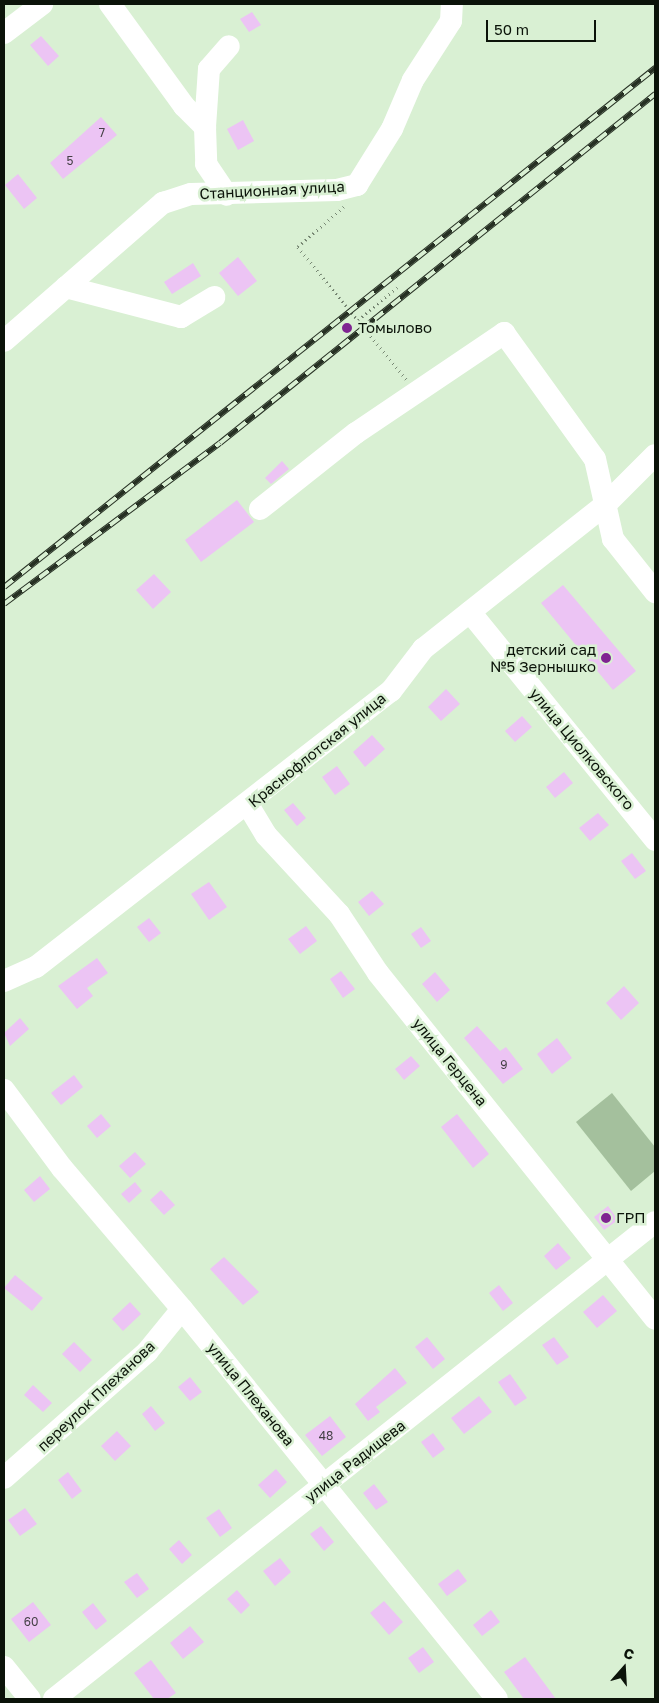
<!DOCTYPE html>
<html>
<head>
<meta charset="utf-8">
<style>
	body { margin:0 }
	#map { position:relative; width:659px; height:1703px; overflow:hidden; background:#d9f0d3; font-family:"Golos Text",sans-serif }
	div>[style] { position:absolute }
	.green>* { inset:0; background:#a4c09d }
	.building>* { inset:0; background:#ecc4f4 }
	.path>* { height:2.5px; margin-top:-1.25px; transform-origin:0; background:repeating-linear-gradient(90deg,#768672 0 1px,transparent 0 5px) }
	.minor>* { height:22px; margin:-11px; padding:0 11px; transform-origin:11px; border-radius:11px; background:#fff }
	.rail>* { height:5.5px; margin-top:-2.75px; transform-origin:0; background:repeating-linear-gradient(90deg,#d9f0d3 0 11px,#263023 0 22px); box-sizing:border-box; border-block:1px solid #263023 }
	.dots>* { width:14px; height:14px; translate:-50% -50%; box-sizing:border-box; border:2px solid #d9f0d3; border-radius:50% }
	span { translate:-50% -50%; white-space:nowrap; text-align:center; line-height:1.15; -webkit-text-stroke:5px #d9f0d3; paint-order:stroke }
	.number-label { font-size:12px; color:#433f44 }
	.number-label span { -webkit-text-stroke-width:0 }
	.street-label { font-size:15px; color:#0b1309 }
	.poi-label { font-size:15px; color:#0b1309 }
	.left { translate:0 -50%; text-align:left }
	.right { translate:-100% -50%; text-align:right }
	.frame { position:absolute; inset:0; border:5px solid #0b1309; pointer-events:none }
	.north { position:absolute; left:599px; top:1643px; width:50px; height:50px; -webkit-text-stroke:4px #d9f0d3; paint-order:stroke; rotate:19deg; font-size:14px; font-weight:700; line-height:20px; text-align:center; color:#0b1309 }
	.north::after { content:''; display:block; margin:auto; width:18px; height:22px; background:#0b1309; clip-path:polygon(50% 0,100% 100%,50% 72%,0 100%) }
	.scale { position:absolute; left:486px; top:20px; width:110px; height:22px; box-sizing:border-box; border:2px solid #0b1309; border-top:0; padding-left:6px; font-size:15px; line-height:18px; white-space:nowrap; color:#0b1309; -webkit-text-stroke:4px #d9f0d3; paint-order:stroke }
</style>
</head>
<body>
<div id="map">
	<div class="green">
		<div style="clip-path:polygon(612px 1093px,655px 1147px,655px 1171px,631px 1191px,576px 1122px)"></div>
	</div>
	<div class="building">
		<div style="clip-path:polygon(252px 12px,261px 25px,249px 32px,240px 19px)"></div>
		<div style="clip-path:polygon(41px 36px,59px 56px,48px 66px,30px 45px)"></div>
		<div style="clip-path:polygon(101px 117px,117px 135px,63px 179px,50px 163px)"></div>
		<div style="clip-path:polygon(243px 120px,254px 141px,238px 150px,227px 129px)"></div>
		<div style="clip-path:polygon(18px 174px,37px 198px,24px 209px,5px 185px)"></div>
		<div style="clip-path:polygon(238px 257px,257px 281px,238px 296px,219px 273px)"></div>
		<div style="clip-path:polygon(193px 263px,201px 276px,172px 294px,164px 282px)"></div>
		<div style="clip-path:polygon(282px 461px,289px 469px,271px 484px,265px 478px)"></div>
		<div style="clip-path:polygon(237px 500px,254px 522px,201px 562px,185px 540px)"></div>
		<div style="clip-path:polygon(154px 574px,171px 592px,153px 609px,136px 590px)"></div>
		<div style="clip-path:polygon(563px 585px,636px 671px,613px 690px,541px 603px)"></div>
		<div style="clip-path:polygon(446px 689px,460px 704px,441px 721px,428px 707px)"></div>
		<div style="clip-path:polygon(522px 716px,532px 727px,515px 742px,505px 731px)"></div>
		<div style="clip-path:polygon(372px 735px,385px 749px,365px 767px,353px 752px)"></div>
		<div style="clip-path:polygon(337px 766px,350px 784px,335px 795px,322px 777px)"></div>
		<div style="clip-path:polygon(564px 772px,573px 783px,555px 798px,546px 787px)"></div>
		<div style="clip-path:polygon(293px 803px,306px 818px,297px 826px,284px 810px)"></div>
		<div style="clip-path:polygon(598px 813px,609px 825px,590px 841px,579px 828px)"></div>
		<div style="clip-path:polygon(632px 853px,646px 871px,635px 879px,621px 861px)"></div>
		<div style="clip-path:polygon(209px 882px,227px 907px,209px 920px,191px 894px)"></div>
		<div style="clip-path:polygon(372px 891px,384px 904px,369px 916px,358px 902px)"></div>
		<div style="clip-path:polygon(149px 918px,161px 933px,149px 942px,137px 927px)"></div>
		<div style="clip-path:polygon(306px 926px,317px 941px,300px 954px,288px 939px)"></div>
		<div style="clip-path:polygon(421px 927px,431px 941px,421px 948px,411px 934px)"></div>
		<div style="clip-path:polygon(97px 958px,108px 973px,87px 988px,93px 996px,77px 1009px,58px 986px)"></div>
		<div style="clip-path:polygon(341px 971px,355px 989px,343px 998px,330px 979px)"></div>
		<div style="clip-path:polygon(435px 972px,450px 990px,437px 1002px,422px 984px)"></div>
		<div style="clip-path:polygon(624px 986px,639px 1003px,621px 1020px,606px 1003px)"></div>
		<div style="clip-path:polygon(20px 1018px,29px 1029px,10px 1046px,4px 1033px)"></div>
		<div style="clip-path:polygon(477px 1026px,500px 1051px,506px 1047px,523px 1069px,503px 1084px,464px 1038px)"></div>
		<div style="clip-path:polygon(557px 1038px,572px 1058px,552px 1074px,537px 1054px)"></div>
		<div style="clip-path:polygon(411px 1056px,420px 1066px,404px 1080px,395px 1069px)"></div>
		<div style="clip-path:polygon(74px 1075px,83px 1087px,61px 1105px,51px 1093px)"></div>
		<div style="clip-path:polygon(101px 1114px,111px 1126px,97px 1138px,87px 1126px)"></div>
		<div style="clip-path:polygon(457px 1114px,489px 1154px,473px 1168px,441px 1127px)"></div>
		<div style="clip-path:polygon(135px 1152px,146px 1164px,130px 1178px,119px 1166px)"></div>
		<div style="clip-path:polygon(40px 1176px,50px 1189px,34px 1202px,24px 1190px)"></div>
		<div style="clip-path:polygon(135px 1182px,142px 1191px,129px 1203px,121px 1194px)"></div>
		<div style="clip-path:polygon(161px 1190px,175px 1205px,164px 1215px,150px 1200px)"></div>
		<div style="clip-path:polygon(608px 1206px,618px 1220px,604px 1230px,594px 1217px)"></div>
		<div style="clip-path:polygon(558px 1243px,571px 1258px,556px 1270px,544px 1256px)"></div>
		<div style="clip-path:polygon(224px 1257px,259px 1292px,243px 1305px,210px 1269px)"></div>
		<div style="clip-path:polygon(15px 1275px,43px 1298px,32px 1311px,4px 1288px)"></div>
		<div style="clip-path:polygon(499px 1285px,513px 1303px,503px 1311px,489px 1293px)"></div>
		<div style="clip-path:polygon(603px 1295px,617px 1311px,597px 1328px,583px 1312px)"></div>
		<div style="clip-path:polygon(130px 1302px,141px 1314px,123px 1331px,112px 1319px)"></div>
		<div style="clip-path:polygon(427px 1337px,445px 1359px,433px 1369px,415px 1347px)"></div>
		<div style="clip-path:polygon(554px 1337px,569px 1357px,557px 1365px,542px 1345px)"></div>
		<div style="clip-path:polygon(74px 1342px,92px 1360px,80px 1372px,62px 1354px)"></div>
		<div style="clip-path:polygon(395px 1368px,407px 1383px,376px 1407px,380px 1412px,368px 1421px,355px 1404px)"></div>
		<div style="clip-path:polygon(510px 1374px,527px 1398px,515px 1406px,498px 1382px)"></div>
		<div style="clip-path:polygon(190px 1377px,202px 1392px,190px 1401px,178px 1387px)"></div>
		<div style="clip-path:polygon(33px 1385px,52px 1403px,43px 1412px,24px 1395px)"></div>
		<div style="clip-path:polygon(479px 1396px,492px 1412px,464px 1434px,451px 1418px)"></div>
		<div style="clip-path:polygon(151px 1406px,165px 1423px,155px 1431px,142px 1414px)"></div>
		<div style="clip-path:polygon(330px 1416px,346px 1437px,322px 1456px,305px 1435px)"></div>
		<div style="clip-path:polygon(117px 1431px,131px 1446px,115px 1461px,101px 1446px)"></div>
		<div style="clip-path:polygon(433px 1433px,445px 1449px,433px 1458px,421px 1442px)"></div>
		<div style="clip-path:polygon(276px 1469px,287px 1482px,270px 1498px,258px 1485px)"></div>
		<div style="clip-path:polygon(68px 1472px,82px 1491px,72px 1499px,58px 1480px)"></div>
		<div style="clip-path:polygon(374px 1484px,388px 1502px,376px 1510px,363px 1493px)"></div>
		<div style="clip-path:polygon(25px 1508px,37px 1524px,20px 1536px,8px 1520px)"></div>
		<div style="clip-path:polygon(219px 1509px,232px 1528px,220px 1537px,206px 1518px)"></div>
		<div style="clip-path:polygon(321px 1526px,334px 1542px,324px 1551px,310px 1534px)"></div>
		<div style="clip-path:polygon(179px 1540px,192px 1555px,182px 1564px,169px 1549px)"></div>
		<div style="clip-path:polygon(280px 1558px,291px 1572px,275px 1586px,263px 1571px)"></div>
		<div style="clip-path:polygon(458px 1569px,467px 1581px,447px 1596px,438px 1584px)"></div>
		<div style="clip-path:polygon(137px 1573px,149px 1589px,137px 1598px,124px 1582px)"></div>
		<div style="clip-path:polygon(237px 1590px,250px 1605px,241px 1614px,227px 1599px)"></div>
		<div style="clip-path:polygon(384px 1601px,403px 1622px,389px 1635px,370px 1613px)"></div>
		<div style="clip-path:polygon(33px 1602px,51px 1625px,29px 1642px,11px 1619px)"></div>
		<div style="clip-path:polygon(93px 1603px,107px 1621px,96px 1630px,82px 1612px)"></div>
		<div style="clip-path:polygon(491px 1610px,500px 1622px,482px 1636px,473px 1625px)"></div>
		<div style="clip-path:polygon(190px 1626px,204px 1642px,183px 1659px,170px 1643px)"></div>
		<div style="clip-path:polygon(423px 1647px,434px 1662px,419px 1673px,408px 1658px)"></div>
		<div style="clip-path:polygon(525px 1657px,556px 1699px,524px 1699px,504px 1672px)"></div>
		<div style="clip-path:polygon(151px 1660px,176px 1693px,167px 1699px,154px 1699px,134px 1673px)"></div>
	</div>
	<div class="path">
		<div style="left:344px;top:207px;width:61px;rotate:139deg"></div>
		<div style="left:298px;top:247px;width:171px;rotate:50.7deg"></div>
		<div style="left:358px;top:320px;width:51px;rotate:-40.2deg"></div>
	</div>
	<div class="minor">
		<div style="left:110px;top:4px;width:126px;rotate:54deg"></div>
		<div style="left:184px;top:106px;width:30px;rotate:45deg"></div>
		<div style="left:205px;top:127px;width:37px;rotate:88deg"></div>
		<div style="left:206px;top:164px;width:37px;rotate:56deg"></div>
		<div style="left:4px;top:33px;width:48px;rotate:-37.3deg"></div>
		<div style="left:205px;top:127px;width:58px;rotate:-86.1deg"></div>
		<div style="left:209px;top:69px;width:30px;rotate:-49deg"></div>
		<div style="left:66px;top:287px;width:119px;rotate:14.6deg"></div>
		<div style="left:181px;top:317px;width:39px;rotate:-31deg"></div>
		<div style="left:4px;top:341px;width:211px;rotate:-41deg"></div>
		<div style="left:163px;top:203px;width:29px;rotate:-18deg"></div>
		<div style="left:191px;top:194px;width:146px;rotate:-1.6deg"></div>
		<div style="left:337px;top:190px;width:21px;rotate:-14deg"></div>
		<div style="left:357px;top:185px;width:66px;rotate:-58deg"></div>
		<div style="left:392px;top:129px;width:53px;rotate:-66.8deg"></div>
		<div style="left:413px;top:80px;width:70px;rotate:-57.2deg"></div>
		<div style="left:451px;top:21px;width:17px;rotate:-87deg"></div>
		<div style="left:260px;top:509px;width:122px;rotate:-38.4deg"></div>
		<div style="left:356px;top:433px;width:179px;rotate:-34deg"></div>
		<div style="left:504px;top:333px;width:155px;rotate:54.2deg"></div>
		<div style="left:595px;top:459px;width:82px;rotate:77.3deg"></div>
		<div style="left:613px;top:539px;width:68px;rotate:51.6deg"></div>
		<div style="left:470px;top:612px;width:294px;rotate:50.9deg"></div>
		<div style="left:248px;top:805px;width:35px;rotate:59deg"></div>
		<div style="left:266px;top:835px;width:108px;rotate:47.3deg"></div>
		<div style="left:339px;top:914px;width:71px;rotate:56.5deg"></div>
		<div style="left:378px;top:973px;width:443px;rotate:51.3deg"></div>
		<div style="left:4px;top:981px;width:35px;rotate:-24deg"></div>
		<div style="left:36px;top:967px;width:450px;rotate:-37.9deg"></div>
		<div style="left:391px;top:691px;width:53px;rotate:-52.7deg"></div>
		<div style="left:423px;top:649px;width:233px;rotate:-38.4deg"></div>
		<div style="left:606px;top:504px;width:69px;rotate:-45deg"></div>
		<div style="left:4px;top:1090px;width:97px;rotate:53.4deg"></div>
		<div style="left:62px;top:1168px;width:185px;rotate:49.6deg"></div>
		<div style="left:182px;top:1309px;width:501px;rotate:51.07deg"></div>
		<div style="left:4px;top:1478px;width:191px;rotate:-41.4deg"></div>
		<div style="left:147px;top:1352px;width:55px;rotate:-50.9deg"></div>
		<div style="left:4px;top:1667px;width:41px;rotate:50.9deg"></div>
		<div style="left:54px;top:1699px;width:767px;rotate:-38.44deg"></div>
	</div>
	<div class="rail">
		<div style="left:4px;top:587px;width:833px;rotate:-38.56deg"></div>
		<div style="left:4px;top:604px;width:269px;rotate:-36.7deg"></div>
		<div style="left:220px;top:443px;width:558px;rotate:-38.74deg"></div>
	</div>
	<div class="dots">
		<div style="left:347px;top:328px;background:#7f2491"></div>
		<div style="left:606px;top:658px;background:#7f2491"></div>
		<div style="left:606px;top:1218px;background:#7f2491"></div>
	</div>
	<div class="number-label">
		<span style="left:102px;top:133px">7</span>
		<span style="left:70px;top:161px">5</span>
		<span style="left:504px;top:1065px">9</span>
		<span style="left:326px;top:1436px">48</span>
		<span style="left:31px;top:1622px">60</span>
	</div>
	<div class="street-label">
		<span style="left:272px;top:190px;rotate:-3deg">Станционная улица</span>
		<span style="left:582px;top:749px;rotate:50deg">улица Циолковского</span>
		<span style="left:317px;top:750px;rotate:-39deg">Краснофлотская улица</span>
		<span style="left:450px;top:1062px;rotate:51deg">улица Герцена</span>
		<span style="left:251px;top:1394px;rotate:51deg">улица Плеханова</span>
		<span style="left:96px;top:1396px;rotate:-43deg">переулок Плеханова</span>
		<span style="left:355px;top:1461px;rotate:-38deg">улица Радищева</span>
	</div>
	<div class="poi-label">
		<span class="left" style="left:358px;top:328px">Томылово</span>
		<span class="right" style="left:596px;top:658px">детский сад<br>№5 Зернышко</span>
		<span class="left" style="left:616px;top:1218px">ГРП</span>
	</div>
	<div class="frame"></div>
	<div class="north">С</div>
	<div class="scale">50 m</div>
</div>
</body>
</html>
